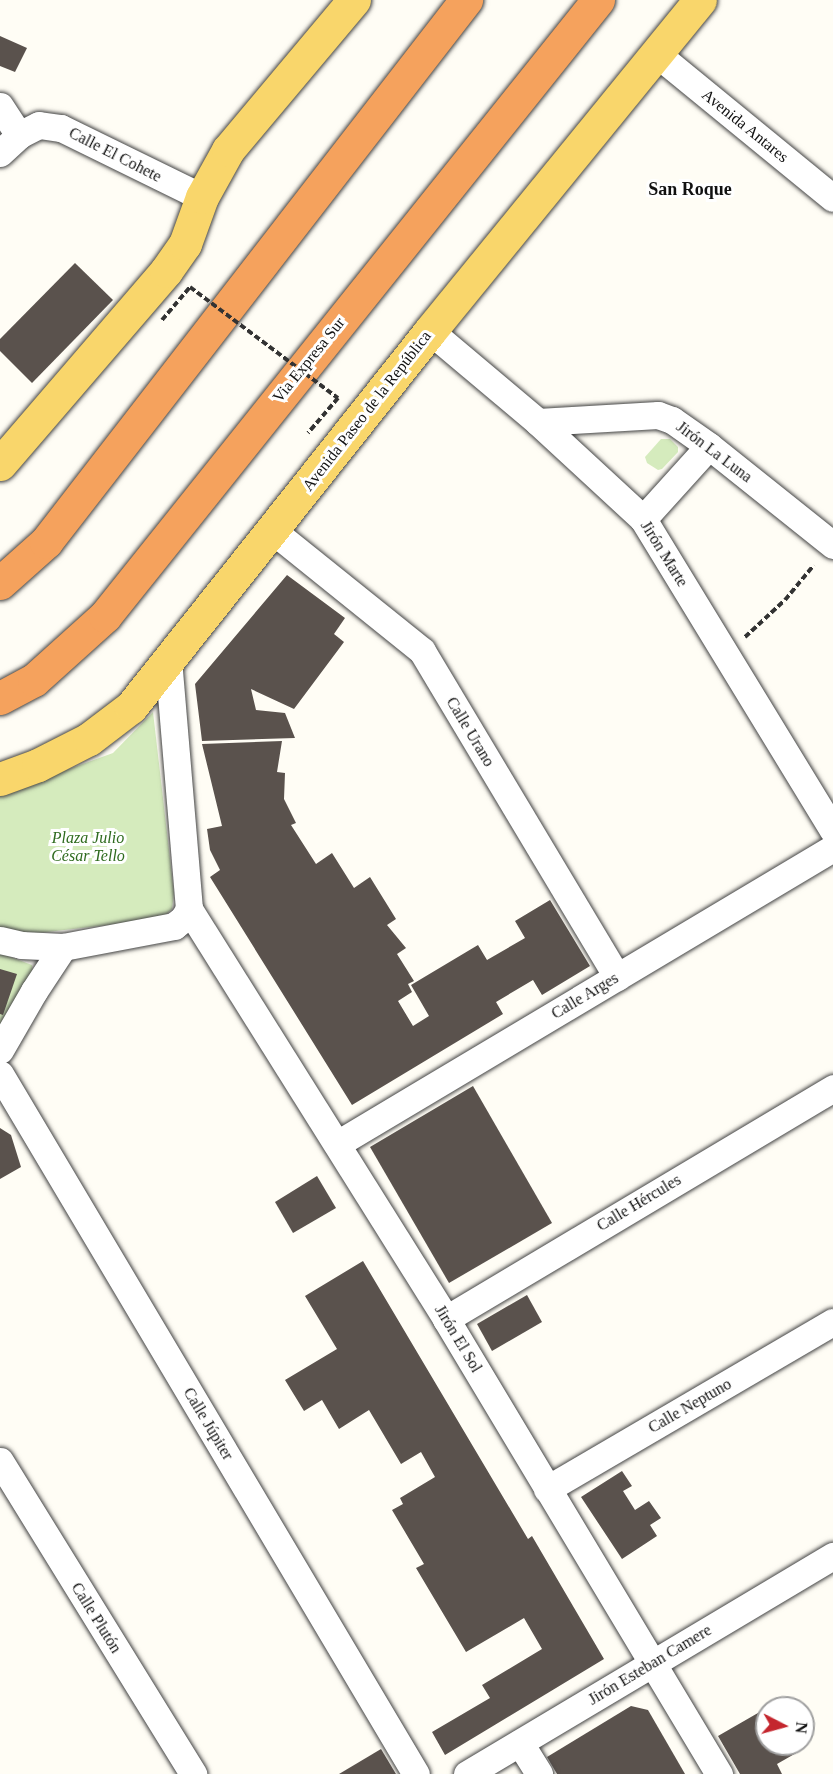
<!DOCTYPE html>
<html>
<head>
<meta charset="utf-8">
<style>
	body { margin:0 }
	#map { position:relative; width:833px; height:1774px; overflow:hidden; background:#fffdf5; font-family:Georgia,serif }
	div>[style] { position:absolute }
	.green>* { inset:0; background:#d5ebbd }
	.building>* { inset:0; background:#5a524d }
	.path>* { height:4px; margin-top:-2px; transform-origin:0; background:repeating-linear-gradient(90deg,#333 0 6px,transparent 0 9px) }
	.roads { filter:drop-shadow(0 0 2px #444) drop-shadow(0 0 2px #444) }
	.minor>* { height:27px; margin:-13.5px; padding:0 13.5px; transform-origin:13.5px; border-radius:13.5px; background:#fff }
	.major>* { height:33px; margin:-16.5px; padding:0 16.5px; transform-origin:16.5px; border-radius:16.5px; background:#f9d66b }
	.highway>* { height:33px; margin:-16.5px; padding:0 16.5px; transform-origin:16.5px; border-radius:16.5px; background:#f5a25d }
	.path-bridge>* { height:4px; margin-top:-2px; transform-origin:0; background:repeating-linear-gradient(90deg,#333 0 6px,transparent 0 9px) }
	span { translate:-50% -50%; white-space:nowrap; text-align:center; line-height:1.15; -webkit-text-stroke:6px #fff; paint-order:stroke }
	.street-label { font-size:16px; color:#111 }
	.park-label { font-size:16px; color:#2f6b1f; font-style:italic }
	.neighbourhood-label { font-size:18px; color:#111; font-weight:700 }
	.north { position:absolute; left:755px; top:1696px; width:60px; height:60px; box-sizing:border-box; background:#fff; border:2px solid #a0a0a0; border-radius:50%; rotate:96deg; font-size:16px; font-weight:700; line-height:24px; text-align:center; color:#111 }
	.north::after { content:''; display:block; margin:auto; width:21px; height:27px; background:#c4262e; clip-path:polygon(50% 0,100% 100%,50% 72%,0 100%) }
</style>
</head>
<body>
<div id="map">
	<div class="green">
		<div style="clip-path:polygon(661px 439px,670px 439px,678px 447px,678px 452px,662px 469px,658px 470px,647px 463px,645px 457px)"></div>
		<div style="clip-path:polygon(153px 712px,174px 893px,172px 909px,161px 919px,38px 933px,10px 931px,0 927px,0 794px,113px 753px)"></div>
		<div style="clip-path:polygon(0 953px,32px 965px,33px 971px,0 1029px)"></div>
	</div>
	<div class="building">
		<div style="clip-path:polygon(0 36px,27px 48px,15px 72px,0 66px)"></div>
		<div style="clip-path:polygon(75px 263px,113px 300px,32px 383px,0 351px,0 339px)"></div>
		<div style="clip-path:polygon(287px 575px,345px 618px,334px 634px,344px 642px,294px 709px,251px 689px,256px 710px,285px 713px,295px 738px,202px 741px,195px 684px)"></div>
		<div style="clip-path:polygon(282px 741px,277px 772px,285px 773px,284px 799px,296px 823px,291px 825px,316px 864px,332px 853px,354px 888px,370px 877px,396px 919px,387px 925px,406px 948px,397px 954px,414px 981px,408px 984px,412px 992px,398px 1001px,413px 1026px,429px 1016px,411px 985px,478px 945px,487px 960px,525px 938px,515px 921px,550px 900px,590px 966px,542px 995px,533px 980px,496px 1002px,503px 1014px,352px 1105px,210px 877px,220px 870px,210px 850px,207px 829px,222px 826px,202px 744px)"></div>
		<div style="clip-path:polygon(0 969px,17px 974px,3px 1015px,0 1014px)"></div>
		<div style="clip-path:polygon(473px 1086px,552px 1223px,449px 1283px,370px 1147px)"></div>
		<div style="clip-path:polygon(0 1128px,11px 1135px,21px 1167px,0 1179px)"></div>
		<div style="clip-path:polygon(317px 1176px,336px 1208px,293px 1233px,275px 1202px)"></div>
		<div style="clip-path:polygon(363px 1261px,528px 1539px,532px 1536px,604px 1659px,445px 1755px,432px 1732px,490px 1698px,482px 1685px,542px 1649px,524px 1618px,466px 1652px,416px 1568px,424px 1564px,392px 1510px,403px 1504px,400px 1498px,435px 1477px,421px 1452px,401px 1464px,369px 1410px,339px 1429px,322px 1400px,304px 1411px,285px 1380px,337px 1349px,305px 1296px)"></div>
		<div style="clip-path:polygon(527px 1295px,542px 1322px,492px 1351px,477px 1324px)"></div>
		<div style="clip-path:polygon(622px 1471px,632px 1486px,623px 1491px,635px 1510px,649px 1501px,661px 1518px,650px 1525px,657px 1536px,622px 1559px,581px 1497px)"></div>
		<div style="clip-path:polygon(779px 1701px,783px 1708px,767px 1708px,767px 1744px,793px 1744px,798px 1752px,777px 1764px,782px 1774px,740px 1774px,718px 1736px)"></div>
		<div style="clip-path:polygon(631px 1706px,648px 1710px,685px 1774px,557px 1774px,547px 1757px)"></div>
		<div style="clip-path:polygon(381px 1749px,396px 1774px,339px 1774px)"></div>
	</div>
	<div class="path">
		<div style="left:745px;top:637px;width:54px;rotate:-42.8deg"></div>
		<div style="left:785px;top:600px;width:45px;rotate:-50.4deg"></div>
	</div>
	<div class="roads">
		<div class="minor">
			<div style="left:657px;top:54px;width:227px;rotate:39.3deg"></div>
			<div style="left:0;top:106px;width:35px;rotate:57deg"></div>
			<div style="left:0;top:153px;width:26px;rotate:-43deg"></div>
			<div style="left:19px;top:135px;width:22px;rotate:-27deg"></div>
			<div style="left:39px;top:125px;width:22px;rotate:8deg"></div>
			<div style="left:61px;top:128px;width:157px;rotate:26.1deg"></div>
			<div style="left:430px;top:331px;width:141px;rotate:40.1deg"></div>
			<div style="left:538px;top:422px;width:143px;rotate:42.7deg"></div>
			<div style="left:643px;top:519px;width:364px;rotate:58.6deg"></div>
			<div style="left:538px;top:422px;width:120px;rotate:-3.3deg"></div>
			<div style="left:658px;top:415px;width:15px;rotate:20deg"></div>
			<div style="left:672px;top:420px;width:45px;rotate:35.1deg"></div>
			<div style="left:709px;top:446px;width:159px;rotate:38.6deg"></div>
			<div style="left:643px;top:519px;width:98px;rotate:-47.9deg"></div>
			<div style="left:273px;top:531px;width:191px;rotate:38.8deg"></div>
			<div style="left:422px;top:651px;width:380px;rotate:59.1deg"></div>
			<div style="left:189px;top:909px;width:484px;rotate:57.9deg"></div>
			<div style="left:446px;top:1319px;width:531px;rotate:59.04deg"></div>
			<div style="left:0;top:940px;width:22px;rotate:13deg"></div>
			<div style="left:21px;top:945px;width:42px;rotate:2.7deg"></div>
			<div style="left:63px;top:947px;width:113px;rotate:-10.7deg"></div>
			<div style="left:174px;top:926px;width:11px;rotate:-38deg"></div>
			<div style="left:183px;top:919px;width:12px;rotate:-59deg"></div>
			<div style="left:189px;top:909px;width:250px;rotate:-94.8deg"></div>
			<div style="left:0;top:1050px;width:68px;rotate:-60deg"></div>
			<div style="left:34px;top:991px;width:53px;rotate:-56.6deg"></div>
			<div style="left:0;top:1074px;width:814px;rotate:59.28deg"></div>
			<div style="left:337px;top:1144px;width:578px;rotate:-30.83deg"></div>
			<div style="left:446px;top:1319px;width:451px;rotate:-30.8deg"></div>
			<div style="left:0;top:1461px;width:368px;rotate:58.3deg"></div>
			<div style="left:547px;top:1489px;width:331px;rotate:-30.3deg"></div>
			<div style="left:520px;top:1743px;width:36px;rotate:58deg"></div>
			<div style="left:467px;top:1774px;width:426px;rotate:-30.8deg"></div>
		</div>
		<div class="major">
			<div style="left:0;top:464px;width:255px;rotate:-49.3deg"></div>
			<div style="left:166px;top:271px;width:33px;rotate:-55deg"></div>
			<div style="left:185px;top:244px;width:50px;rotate:-70.1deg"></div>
			<div style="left:202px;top:197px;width:54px;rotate:-61deg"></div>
			<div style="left:228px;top:150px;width:196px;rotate:-50deg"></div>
			<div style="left:0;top:779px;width:40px;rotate:-20.2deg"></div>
			<div style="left:38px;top:765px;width:57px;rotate:-27deg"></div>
			<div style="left:89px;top:739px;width:53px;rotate:-37.3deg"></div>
			<div style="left:131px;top:707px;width:480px;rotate:-51.5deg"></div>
			<div style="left:430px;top:331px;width:427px;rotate:-50.8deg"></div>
		</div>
		<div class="highway">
			<div style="left:0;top:583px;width:62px;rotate:-41.7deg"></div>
			<div style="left:46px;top:542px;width:686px;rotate:-52.23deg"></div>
			<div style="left:0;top:698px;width:38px;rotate:-28deg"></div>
			<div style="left:34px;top:680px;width:96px;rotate:-42deg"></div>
			<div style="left:105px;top:616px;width:789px;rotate:-51.33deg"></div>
		</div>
	</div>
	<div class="path-bridge">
		<div style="left:162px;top:320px;width:43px;rotate:-49.7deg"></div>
		<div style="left:190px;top:287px;width:185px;rotate:36.9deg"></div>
		<div style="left:338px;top:398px;width:46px;rotate:130.6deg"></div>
	</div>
	<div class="street-label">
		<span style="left:745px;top:126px;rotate:39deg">Avenida Antares</span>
		<span style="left:115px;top:155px;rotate:27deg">Calle El Cohete</span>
		<span style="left:309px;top:360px;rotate:-51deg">Via Expresa Sur</span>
		<span style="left:367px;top:411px;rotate:-52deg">Avenida Paseo de la República</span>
		<span style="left:714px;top:452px;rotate:37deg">Jirón La Luna</span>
		<span style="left:664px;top:554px;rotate:58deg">Jirón Marte</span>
		<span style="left:470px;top:732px;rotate:59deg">Calle Urano</span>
		<span style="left:585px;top:996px;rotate:-31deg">Calle Arges</span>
		<span style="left:639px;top:1203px;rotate:-31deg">Calle Hércules</span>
		<span style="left:458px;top:1339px;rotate:59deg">Jirón El Sol</span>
		<span style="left:690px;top:1406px;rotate:-30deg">Calle Neptuno</span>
		<span style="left:208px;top:1424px;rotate:59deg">Calle Júpiter</span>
		<span style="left:96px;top:1618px;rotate:58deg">Calle Plutón</span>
		<span style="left:650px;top:1665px;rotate:-31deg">Jirón Esteban Camere</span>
	</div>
	<div class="park-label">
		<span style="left:88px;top:847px">Plaza Julio<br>César Tello</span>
	</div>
	<div class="neighbourhood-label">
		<span style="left:690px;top:189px">San Roque</span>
	</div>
	<div class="north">N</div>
</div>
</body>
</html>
